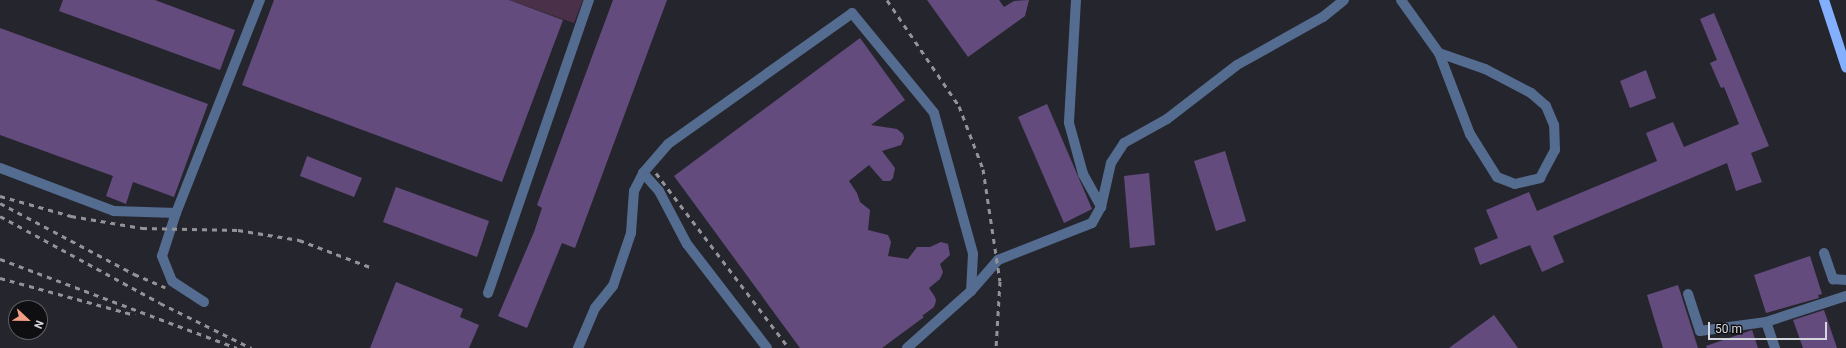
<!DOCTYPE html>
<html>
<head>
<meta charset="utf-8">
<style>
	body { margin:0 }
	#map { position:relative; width:1846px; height:348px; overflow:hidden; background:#25262d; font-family:Roboto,sans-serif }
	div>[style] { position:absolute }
	.green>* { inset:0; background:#4a3149 }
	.building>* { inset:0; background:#644b7e }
	.minor>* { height:10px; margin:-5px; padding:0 5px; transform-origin:5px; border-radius:5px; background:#556c91 }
	.major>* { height:10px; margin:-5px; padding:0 5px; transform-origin:5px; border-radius:5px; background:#82b0ff }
	.rail>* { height:3px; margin-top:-1.5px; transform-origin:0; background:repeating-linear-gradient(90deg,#93949a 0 5px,transparent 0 10px) }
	span { translate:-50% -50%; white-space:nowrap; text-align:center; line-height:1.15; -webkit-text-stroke:4px #0f0f12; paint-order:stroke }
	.north { position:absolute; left:8px; top:300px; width:40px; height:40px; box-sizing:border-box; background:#0f0f12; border:1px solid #5f5f63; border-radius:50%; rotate:112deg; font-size:11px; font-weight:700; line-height:16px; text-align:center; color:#d7d8dd }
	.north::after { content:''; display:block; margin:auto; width:14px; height:18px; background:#f49e86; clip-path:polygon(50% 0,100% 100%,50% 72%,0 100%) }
	.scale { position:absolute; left:1708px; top:322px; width:119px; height:18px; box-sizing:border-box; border:2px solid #d7d8dd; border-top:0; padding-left:5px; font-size:12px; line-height:14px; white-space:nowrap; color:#d7d8dd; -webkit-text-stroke:3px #0f0f12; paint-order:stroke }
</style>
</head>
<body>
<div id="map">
	<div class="green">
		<div style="clip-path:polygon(509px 0,583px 0,574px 23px)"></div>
	</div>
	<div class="building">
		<div style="clip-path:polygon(63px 0,155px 0,235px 30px,220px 70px,59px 11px)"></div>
		<div style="clip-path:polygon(274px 0,509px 0,563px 20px,502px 182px,242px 85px)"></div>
		<div style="clip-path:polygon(613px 0,667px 0,575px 248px,562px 243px,527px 328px,498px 316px,534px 232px,542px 208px,537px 205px)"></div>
		<div style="clip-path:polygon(927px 0,999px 0,1004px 7px,1014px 1px,1029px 0,1025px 16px,968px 57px)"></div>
		<div style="clip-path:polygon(1714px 13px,1769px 146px,1751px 153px,1762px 182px,1736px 191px,1727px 163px,1553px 236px,1564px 262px,1542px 272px,1530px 245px,1480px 265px,1474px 248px,1498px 238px,1486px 210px,1529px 192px,1537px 211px,1657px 161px,1646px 133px,1673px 122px,1684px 147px,1739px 124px,1724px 87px,1721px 88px,1710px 63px,1717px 60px,1700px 19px)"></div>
		<div style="clip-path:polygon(0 28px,208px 104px,174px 197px,133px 182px,126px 204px,106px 196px,113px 176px,0 135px)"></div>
		<div style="clip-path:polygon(860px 38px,905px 100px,871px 125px,897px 129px,903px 134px,904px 138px,901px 145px,882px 151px,895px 168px,893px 178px,890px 181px,883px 181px,869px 165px,849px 181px,857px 193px,860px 202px,870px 210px,868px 230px,888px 235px,891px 242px,888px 256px,908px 259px,917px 247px,930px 247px,941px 242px,948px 244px,950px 255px,940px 264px,943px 272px,940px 279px,929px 288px,935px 297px,936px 301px,934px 307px,922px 316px,924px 317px,882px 348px,800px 348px,674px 176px)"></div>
		<div style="clip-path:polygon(1646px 70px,1656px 98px,1630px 108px,1620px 81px)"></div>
		<div style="clip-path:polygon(1047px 104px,1092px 209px,1064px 223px,1018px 117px)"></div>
		<div style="clip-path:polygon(1225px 151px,1246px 221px,1216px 231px,1194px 161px)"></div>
		<div style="clip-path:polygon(307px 156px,362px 178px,354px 197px,300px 176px)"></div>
		<div style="clip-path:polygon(1149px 173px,1155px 245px,1130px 248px,1124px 176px)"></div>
		<div style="clip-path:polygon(396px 187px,489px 221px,477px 257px,383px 222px)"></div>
		<div style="clip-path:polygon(1810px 256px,1822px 294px,1818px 295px,1819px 298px,1766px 313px,1754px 275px)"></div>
		<div style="clip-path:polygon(396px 282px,463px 309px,460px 317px,479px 325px,469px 348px,370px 348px)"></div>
		<div style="clip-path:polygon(1678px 285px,1698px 348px,1663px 348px,1647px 295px)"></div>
		<div style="clip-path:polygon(1824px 310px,1837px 348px,1803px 348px,1793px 320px)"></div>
		<div style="clip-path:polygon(1494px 315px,1518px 348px,1449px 348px)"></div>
		<div style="clip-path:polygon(1752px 330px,1758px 348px,1707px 348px,1706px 346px)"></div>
	</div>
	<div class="minor">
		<div style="left:1076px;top:0;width:123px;rotate:93.3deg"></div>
		<div style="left:1069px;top:123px;width:53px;rotate:74.6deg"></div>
		<div style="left:1083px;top:174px;width:38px;rotate:61deg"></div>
		<div style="left:1401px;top:0;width:65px;rotate:54.4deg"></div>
		<div style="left:1439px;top:53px;width:87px;rotate:69.1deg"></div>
		<div style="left:1470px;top:134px;width:51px;rotate:57.9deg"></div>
		<div style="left:1497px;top:177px;width:19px;rotate:21deg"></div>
		<div style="left:1515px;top:184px;width:26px;rotate:-13deg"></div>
		<div style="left:1540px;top:178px;width:32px;rotate:-62deg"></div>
		<div style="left:1555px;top:150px;width:25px;rotate:-92deg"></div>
		<div style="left:1554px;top:125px;width:21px;rotate:-113deg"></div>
		<div style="left:1546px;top:106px;width:20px;rotate:-139deg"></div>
		<div style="left:1531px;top:93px;width:52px;rotate:-152.4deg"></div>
		<div style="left:1485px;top:69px;width:49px;rotate:-160.8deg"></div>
		<div style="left:0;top:168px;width:122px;rotate:20.7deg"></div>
		<div style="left:114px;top:211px;width:62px;rotate:1.8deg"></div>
		<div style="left:643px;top:173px;width:24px;rotate:48deg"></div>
		<div style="left:659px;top:191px;width:60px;rotate:62.2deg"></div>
		<div style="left:687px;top:244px;width:131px;rotate:52.4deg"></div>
		<div style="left:1824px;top:253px;width:28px;rotate:71deg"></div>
		<div style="left:1833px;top:279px;width:13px;rotate:4deg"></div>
		<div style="left:488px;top:293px;width:310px;rotate:-71deg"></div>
		<div style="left:1688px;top:294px;width:39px;rotate:72deg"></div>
		<div style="left:1700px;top:331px;width:67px;rotate:-7.8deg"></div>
		<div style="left:1766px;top:322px;width:28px;rotate:71deg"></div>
		<div style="left:204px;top:302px;width:38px;rotate:-147deg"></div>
		<div style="left:172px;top:281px;width:27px;rotate:-112deg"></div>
		<div style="left:162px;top:256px;width:45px;rotate:-72deg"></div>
		<div style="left:176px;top:213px;width:229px;rotate:-68.5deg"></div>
		<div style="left:1766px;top:322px;width:84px;rotate:-18deg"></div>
		<div style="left:578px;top:348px;width:43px;rotate:-67deg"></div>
		<div style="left:595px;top:308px;width:28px;rotate:-51deg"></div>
		<div style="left:613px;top:286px;width:56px;rotate:-71.2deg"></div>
		<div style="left:631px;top:233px;width:42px;rotate:-85.9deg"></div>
		<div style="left:634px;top:191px;width:20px;rotate:-63deg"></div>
		<div style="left:643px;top:173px;width:38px;rotate:-49deg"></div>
		<div style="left:668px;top:144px;width:226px;rotate:-35.4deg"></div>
		<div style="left:852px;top:13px;width:129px;rotate:50.6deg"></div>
		<div style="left:934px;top:113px;width:146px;rotate:74.5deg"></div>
		<div style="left:973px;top:254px;width:37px;rotate:93deg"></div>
		<div style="left:907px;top:348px;width:86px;rotate:-41.7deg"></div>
		<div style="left:971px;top:291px;width:41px;rotate:-48.9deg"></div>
		<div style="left:998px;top:260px;width:101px;rotate:-21.5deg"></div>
		<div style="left:1092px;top:223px;width:18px;rotate:-61deg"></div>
		<div style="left:1101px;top:207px;width:45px;rotate:-77.2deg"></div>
		<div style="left:1111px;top:163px;width:24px;rotate:-57deg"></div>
		<div style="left:1124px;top:143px;width:49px;rotate:-29.2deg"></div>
		<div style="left:1167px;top:119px;width:88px;rotate:-37.6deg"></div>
		<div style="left:1237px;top:65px;width:98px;rotate:-29.2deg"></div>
		<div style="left:1323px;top:17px;width:27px;rotate:-39deg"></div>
	</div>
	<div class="major">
		<div style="left:1824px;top:0;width:71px;rotate:71.8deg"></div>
	</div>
	<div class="rail">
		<div style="left:887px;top:0;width:128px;rotate:55.8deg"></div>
		<div style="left:959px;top:106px;width:67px;rotate:69.1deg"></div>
		<div style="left:983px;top:169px;width:113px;rotate:81.4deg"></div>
		<div style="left:1000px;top:281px;width:67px;rotate:93.4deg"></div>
		<div style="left:656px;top:173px;width:220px;rotate:52.8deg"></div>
		<div style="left:0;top:196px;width:74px;rotate:15.7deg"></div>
		<div style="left:71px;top:216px;width:72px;rotate:9.6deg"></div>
		<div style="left:142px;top:228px;width:96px;rotate:1.2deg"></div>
		<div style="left:238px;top:230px;width:62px;rotate:9.3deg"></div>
		<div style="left:299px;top:240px;width:76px;rotate:20.8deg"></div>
		<div style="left:0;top:203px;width:152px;rotate:27.9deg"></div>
		<div style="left:134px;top:274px;width:34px;rotate:23deg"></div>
		<div style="left:0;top:216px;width:182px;rotate:28.5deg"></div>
		<div style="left:160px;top:303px;width:102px;rotate:26.3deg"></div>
		<div style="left:0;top:259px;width:253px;rotate:20.6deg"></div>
		<div style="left:0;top:278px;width:140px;rotate:15.3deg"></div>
	</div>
	<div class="north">N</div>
	<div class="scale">50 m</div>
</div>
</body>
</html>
